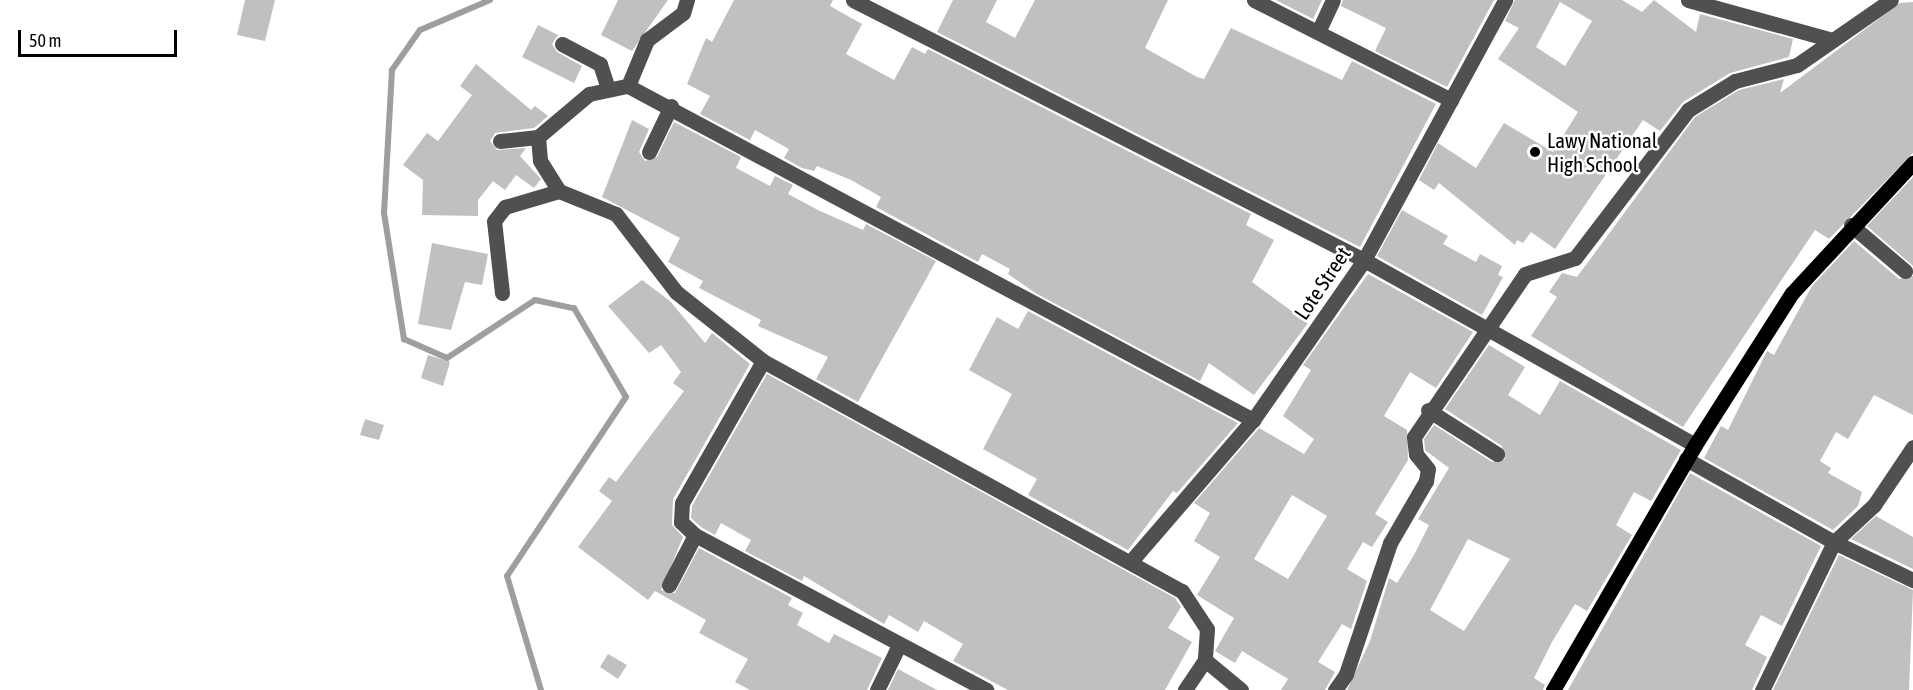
<!DOCTYPE html>
<html>
<head>
<meta charset="utf-8">
<style>
	body { margin:0 }
	#map { position:relative; width:1913px; height:690px; overflow:hidden; background:#fff; font-family:"Asap Condensed",sans-serif }
	div>[style] { position:absolute }
	.stream>* { height:6px; margin:-3px; padding:0 3px; transform-origin:3px; border-radius:3px; background:#9e9e9e }
	.building>* { inset:0; background:#c0c0c0 }
	.minor>* { height:15px; margin:-7.5px; padding:0 7.5px; transform-origin:7.5px; border-radius:7.5px; background:#505050 }
	.major>* { height:15px; margin:-7.5px; padding:0 7.5px; transform-origin:7.5px; border-radius:7.5px; background:#000 }
	.dots>* { width:16px; height:16px; translate:-50% -50%; box-sizing:border-box; border:3px solid #fff; border-radius:50% }
	span { translate:-50% -50%; white-space:nowrap; text-align:center; line-height:1.15; -webkit-text-stroke:5px #fff; paint-order:stroke }
	.poi-label { font-size:21px; color:#000 }
	.left { translate:0 -50%; text-align:left }
	.street-label { font-size:21px; color:#000 }
	.scale { position:absolute; left:18px; top:30px; width:159px; height:27px; box-sizing:border-box; border:3px solid #000; border-top:0; padding-left:8px; font-size:18px; line-height:21px; white-space:nowrap; color:#000; -webkit-text-stroke:4px #fff; paint-order:stroke }
</style>
</head>
<body>
<div id="map">
	<div class="stream">
		<div style="left:490px;top:0;width:76px;rotate:156.8deg"></div>
		<div style="left:420px;top:30px;width:49px;rotate:125deg"></div>
		<div style="left:392px;top:70px;width:143px;rotate:93.2deg"></div>
		<div style="left:384px;top:213px;width:128px;rotate:81deg"></div>
		<div style="left:404px;top:339px;width:47px;rotate:23.8deg"></div>
		<div style="left:447px;top:358px;width:105px;rotate:-33.4deg"></div>
		<div style="left:535px;top:300px;width:40px;rotate:12deg"></div>
		<div style="left:574px;top:308px;width:103px;rotate:59.7deg"></div>
		<div style="left:626px;top:397px;width:215px;rotate:123.6deg"></div>
		<div style="left:507px;top:576px;width:119px;rotate:73.4deg"></div>
	</div>
	<div class="building">
		<div style="clip-path:polygon(245px 0,275px 0,265px 41px,237px 35px)"></div>
		<div style="clip-path:polygon(618px 0,668px 0,632px 51px,601px 35px)"></div>
		<div style="clip-path:polygon(734px 0,833px 0,830px 6px,862px 24px,846px 54px,894px 80px,912px 47px,925px 54px,928px 49px,1251px 214px,1246px 225px,1274px 240px,1252px 282px,1308px 323px,1254px 395px,1209px 363px,1200px 381px,1037px 294px,1008px 274px,1010px 269px,982px 254px,978px 262px,876px 207px,881px 197px,851px 180px,817px 166px,814px 171px,802px 168px,784px 158px,789px 149px,755px 130px,750px 140px,700px 114px,710px 96px,687px 84px,706px 38px,712px 42px)"></div>
		<div style="clip-path:polygon(953px 0,997px 0,986px 22px,1015px 38px,1035px 0,1168px 0,1145px 48px,1197px 77px,1204px 79px,1231px 28px,1342px 80px,1352px 61px,1436px 104px,1360px 247px,937px 32px)"></div>
		<div style="clip-path:polygon(1276px 0,1322px 0,1313px 19px)"></div>
		<div style="clip-path:polygon(1343px 0,1494px 0,1447px 87px,1375px 51px,1386px 28px,1341px 6px)"></div>
		<div style="clip-path:polygon(evenodd,1515px 0,1622px 0,1642px 12px,1654px 0,1696px 32px,1700px 14px,1793px 39px,1789px 57px,1730px 73px,1683px 102px,1660px 131px,1643px 120px,1555px 249px,1531px 232px,1523px 243px,1517px 240px,1515px 245px,1439px 183px,1434px 190px,1419px 180px,1438px 143px,1476px 168px,1504px 123px,1553px 152px,1578px 112px,1498px 59px,1519px 28px,1505px 21px,1515px 0,1560px 2px,1592px 21px,1565px 66px,1536px 47px,1560px 2px)"></div>
		<div style="clip-path:polygon(1913px 2px,1913px 153px,1829px 239px,1815px 230px,1683px 427px,1531px 336px,1557px 297px,1549px 292px,1562px 273px,1577px 277px,1695px 117px,1739px 90px,1784px 79px,1780px 93px,1900px 3px)"></div>
		<div style="clip-path:polygon(538px 25px,558px 35px,552px 44px,557px 52px,582px 66px,574px 83px,522px 57px)"></div>
		<div style="clip-path:polygon(476px 64px,531px 110px,535px 106px,548px 116px,534px 128px,495px 133px,490px 141px,497px 150px,526px 148px,520px 156px,541px 179px,534px 188px,516px 175px,505px 190px,493px 181px,478px 200px,478px 216px,422px 215px,423px 180px,403px 165px,427px 133px,438px 141px,472px 95px,460px 86px)"></div>
		<div style="clip-path:polygon(632px 120px,649px 129px,639px 152px,645px 161px,657px 157px,674px 122px,741px 157px,736px 168px,770px 186px,775px 176px,793px 185px,788px 194px,820px 211px,863px 230px,866px 224px,936px 261px,858px 402px,816px 379px,828px 357px,758px 326px,761px 320px,699px 288px,703px 281px,668px 262px,680px 238px,602px 197px)"></div>
		<div style="clip-path:polygon(1913px 177px,1913px 266px,1867px 226px)"></div>
		<div style="clip-path:polygon(1402px 210px,1448px 236px,1443px 244px,1476px 262px,1480px 254px,1502px 266px,1498px 275px,1503px 277px,1482px 315px,1377px 256px)"></div>
		<div style="clip-path:polygon(1854px 241px,1899px 279px,1913px 276px,1913px 415px,1874px 395px,1848px 439px,1836px 432px,1820px 461px,1831px 468px,1828px 473px,1862px 492px,1858px 506px,1833px 530px,1704px 458px,1721px 426px,1728px 430px,1767px 351px,1774px 355px,1812px 286px)"></div>
		<div style="clip-path:polygon(432px 243px,488px 254px,482px 285px,465px 282px,451px 330px,418px 324px)"></div>
		<div style="clip-path:polygon(evenodd,1368px 274px,1473px 332px,1436px 388px,1410px 372px,1384px 416px,1407px 430px,1408px 460px,1375px 514px,1388px 522px,1372px 547px,1363px 542px,1347px 569px,1367px 581px,1351px 629px,1342px 624px,1318px 662px,1335px 672px,1325px 690px,1281px 690px,1288px 679px,1242px 651px,1235px 663px,1215px 651px,1234px 618px,1197px 595px,1220px 557px,1194px 541px,1210px 513px,1194px 503px,1259px 428px,1304px 454px,1314px 439px,1283px 416px,1311px 370px,1303px 365px,1368px 274px,1292px 495px,1327px 516px,1288px 579px,1254px 559px,1292px 495px)"></div>
		<div style="clip-path:polygon(642px 280px,670px 301px,705px 343px,712px 333px,750px 364px,673px 499px,672px 525px,683px 537px,661px 590px,675px 593px,699px 548px,792px 598px,788px 605px,803px 613px,797px 625px,829px 643px,834px 634px,882px 658px,867px 690px,750px 690px,735px 682px,748px 659px,699px 633px,706px 620px,655px 591px,648px 600px,578px 547px,612px 501px,599px 491px,609px 477px,616px 482px,684px 391px,673px 383px,681px 372px,661px 345px,649px 353px,608px 306px)"></div>
		<div style="clip-path:polygon(1028px 311px,1238px 423px,1177px 493px,1173px 491px,1128px 550px,1028px 495px,1037px 479px,983px 449px,1012px 394px,969px 370px,997px 317px,1018px 329px)"></div>
		<div style="clip-path:polygon(evenodd,1489px 345px,1525px 367px,1508px 395px,1540px 415px,1560px 381px,1681px 450px,1651px 501px,1634px 492px,1616px 525px,1632px 535px,1587px 611px,1575px 604px,1552px 642px,1534px 678px,1545px 685px,1543px 690px,1347px 690px,1370px 641px,1389px 578px,1397px 583px,1414px 555px,1429px 525px,1418px 519px,1449px 468px,1425px 450px,1424px 439px,1434px 425px,1492px 462px,1505px 459px,1502px 446px,1445px 409px,1489px 345px,1468px 539px,1510px 559px,1464px 631px,1430px 610px,1468px 539px)"></div>
		<div style="clip-path:polygon(428px 355px,450px 362px,443px 386px,421px 378px)"></div>
		<div style="clip-path:polygon(767px 374px,1175px 598px,1181px 607px,1168px 628px,1192px 642px,1165px 690px,1008px 690px,953px 661px,963px 644px,924px 621px,918px 632px,889px 615px,884px 624px,804px 576px,802px 581px,745px 551px,751px 540px,721px 523px,715px 535px,701px 527px,691px 518px,692px 506px)"></div>
		<div style="clip-path:polygon(365px 419px,384px 425px,379px 440px,360px 435px)"></div>
		<div style="clip-path:polygon(1690px 473px,1821px 546px,1782px 626px,1761px 615px,1745px 645px,1767px 657px,1752px 690px,1568px 690px)"></div>
		<div style="clip-path:polygon(1876px 516px,1913px 537px,1913px 569px,1851px 539px)"></div>
		<div style="clip-path:polygon(1839px 555px,1913px 590px,1909px 690px,1773px 690px)"></div>
		<div style="clip-path:polygon(608px 654px,627px 665px,618px 679px,600px 667px)"></div>
		<div style="clip-path:polygon(898px 669px,937px 690px,888px 690px)"></div>
	</div>
	<div class="minor">
		<div style="left:853px;top:0;width:573px;rotate:26.97deg"></div>
		<div style="left:1364px;top:260px;width:379px;rotate:29.2deg"></div>
		<div style="left:1254px;top:0;width:221px;rotate:26.9deg"></div>
		<div style="left:1688px;top:0;width:149px;rotate:15.5deg"></div>
		<div style="left:1318px;top:32px;width:35px;rotate:-65deg"></div>
		<div style="left:562px;top:44px;width:43px;rotate:27.8deg"></div>
		<div style="left:600px;top:64px;width:26px;rotate:72deg"></div>
		<div style="left:628px;top:86px;width:50px;rotate:-67.6deg"></div>
		<div style="left:647px;top:40px;width:45px;rotate:-36.9deg"></div>
		<div style="left:683px;top:13px;width:14px;rotate:-73deg"></div>
		<div style="left:500px;top:141px;width:38px;rotate:-6deg"></div>
		<div style="left:649px;top:152px;width:51px;rotate:-64.4deg"></div>
		<div style="left:559px;top:191px;width:36px;rotate:-122deg"></div>
		<div style="left:540px;top:160px;width:23px;rotate:-95deg"></div>
		<div style="left:538px;top:137px;width:67px;rotate:-40.1deg"></div>
		<div style="left:589px;top:94px;width:40px;rotate:-12deg"></div>
		<div style="left:628px;top:86px;width:709px;rotate:28.12deg"></div>
		<div style="left:1851px;top:225px;width:71px;rotate:40.4deg"></div>
		<div style="left:502px;top:293px;width:72px;rotate:-96.3deg"></div>
		<div style="left:494px;top:221px;width:18px;rotate:-52deg"></div>
		<div style="left:505px;top:207px;width:56px;rotate:-16.5deg"></div>
		<div style="left:559px;top:191px;width:61px;rotate:22deg"></div>
		<div style="left:616px;top:214px;width:98px;rotate:52.4deg"></div>
		<div style="left:676px;top:292px;width:111px;rotate:38.4deg"></div>
		<div style="left:763px;top:361px;width:478px;rotate:28.8deg"></div>
		<div style="left:1182px;top:591px;width:45px;rotate:56.7deg"></div>
		<div style="left:1207px;top:629px;width:31px;rotate:94deg"></div>
		<div style="left:1205px;top:660px;width:36px;rotate:124deg"></div>
		<div style="left:763px;top:361px;width:163px;rotate:119.7deg"></div>
		<div style="left:682px;top:503px;width:19px;rotate:93deg"></div>
		<div style="left:681px;top:522px;width:19px;rotate:43deg"></div>
		<div style="left:695px;top:535px;width:330px;rotate:28deg"></div>
		<div style="left:1428px;top:410px;width:82px;rotate:32.5deg"></div>
		<div style="left:1913px;top:447px;width:70px;rotate:123.9deg"></div>
		<div style="left:1874px;top:505px;width:54px;rotate:137.2deg"></div>
		<div style="left:1834px;top:542px;width:88px;rotate:25.7deg"></div>
		<div style="left:1686px;top:459px;width:170px;rotate:29.3deg"></div>
		<div style="left:1834px;top:542px;width:165px;rotate:115.9deg"></div>
		<div style="left:1132px;top:560px;width:185px;rotate:-49.2deg"></div>
		<div style="left:1253px;top:420px;width:195px;rotate:-55.2deg"></div>
		<div style="left:1364px;top:260px;width:296px;rotate:-61.5deg"></div>
		<div style="left:669px;top:585px;width:56px;rotate:-62.5deg"></div>
		<div style="left:1205px;top:660px;width:47px;rotate:39.8deg"></div>
		<div style="left:877px;top:690px;width:50px;rotate:-63.9deg"></div>
		<div style="left:1335px;top:690px;width:19px;rotate:-55deg"></div>
		<div style="left:1346px;top:674px;width:138px;rotate:-71.4deg"></div>
		<div style="left:1390px;top:543px;width:72px;rotate:-59.9deg"></div>
		<div style="left:1426px;top:481px;width:12px;rotate:-81deg"></div>
		<div style="left:1428px;top:469px;width:19px;rotate:-129deg"></div>
		<div style="left:1416px;top:454px;width:17px;rotate:-97deg"></div>
		<div style="left:1414px;top:437px;width:197px;rotate:-55.7deg"></div>
		<div style="left:1525px;top:274px;width:52px;rotate:-17.7deg"></div>
		<div style="left:1575px;top:258px;width:186px;rotate:-52.6deg"></div>
		<div style="left:1688px;top:110px;width:55px;rotate:-31.7deg"></div>
		<div style="left:1735px;top:81px;width:64px;rotate:-14.5deg"></div>
		<div style="left:1797px;top:65px;width:114px;rotate:-34.7deg"></div>
	</div>
	<div class="major">
		<div style="left:1553px;top:690px;width:283px;rotate:-59.9deg"></div>
		<div style="left:1695px;top:445px;width:180px;rotate:-57.5deg"></div>
		<div style="left:1792px;top:293px;width:178px;rotate:-47.1deg"></div>
	</div>
	<div class="dots">
		<div style="left:1535px;top:152px;background:#000"></div>
	</div>
	<div class="poi-label">
		<span class="left" style="left:1547px;top:152px">Lawy National<br>High School</span>
	</div>
	<div class="street-label">
		<span style="left:1322px;top:283px;rotate:-56deg">Lote Street</span>
	</div>
	<div class="scale">50 m</div>
</div>
</body>
</html>
